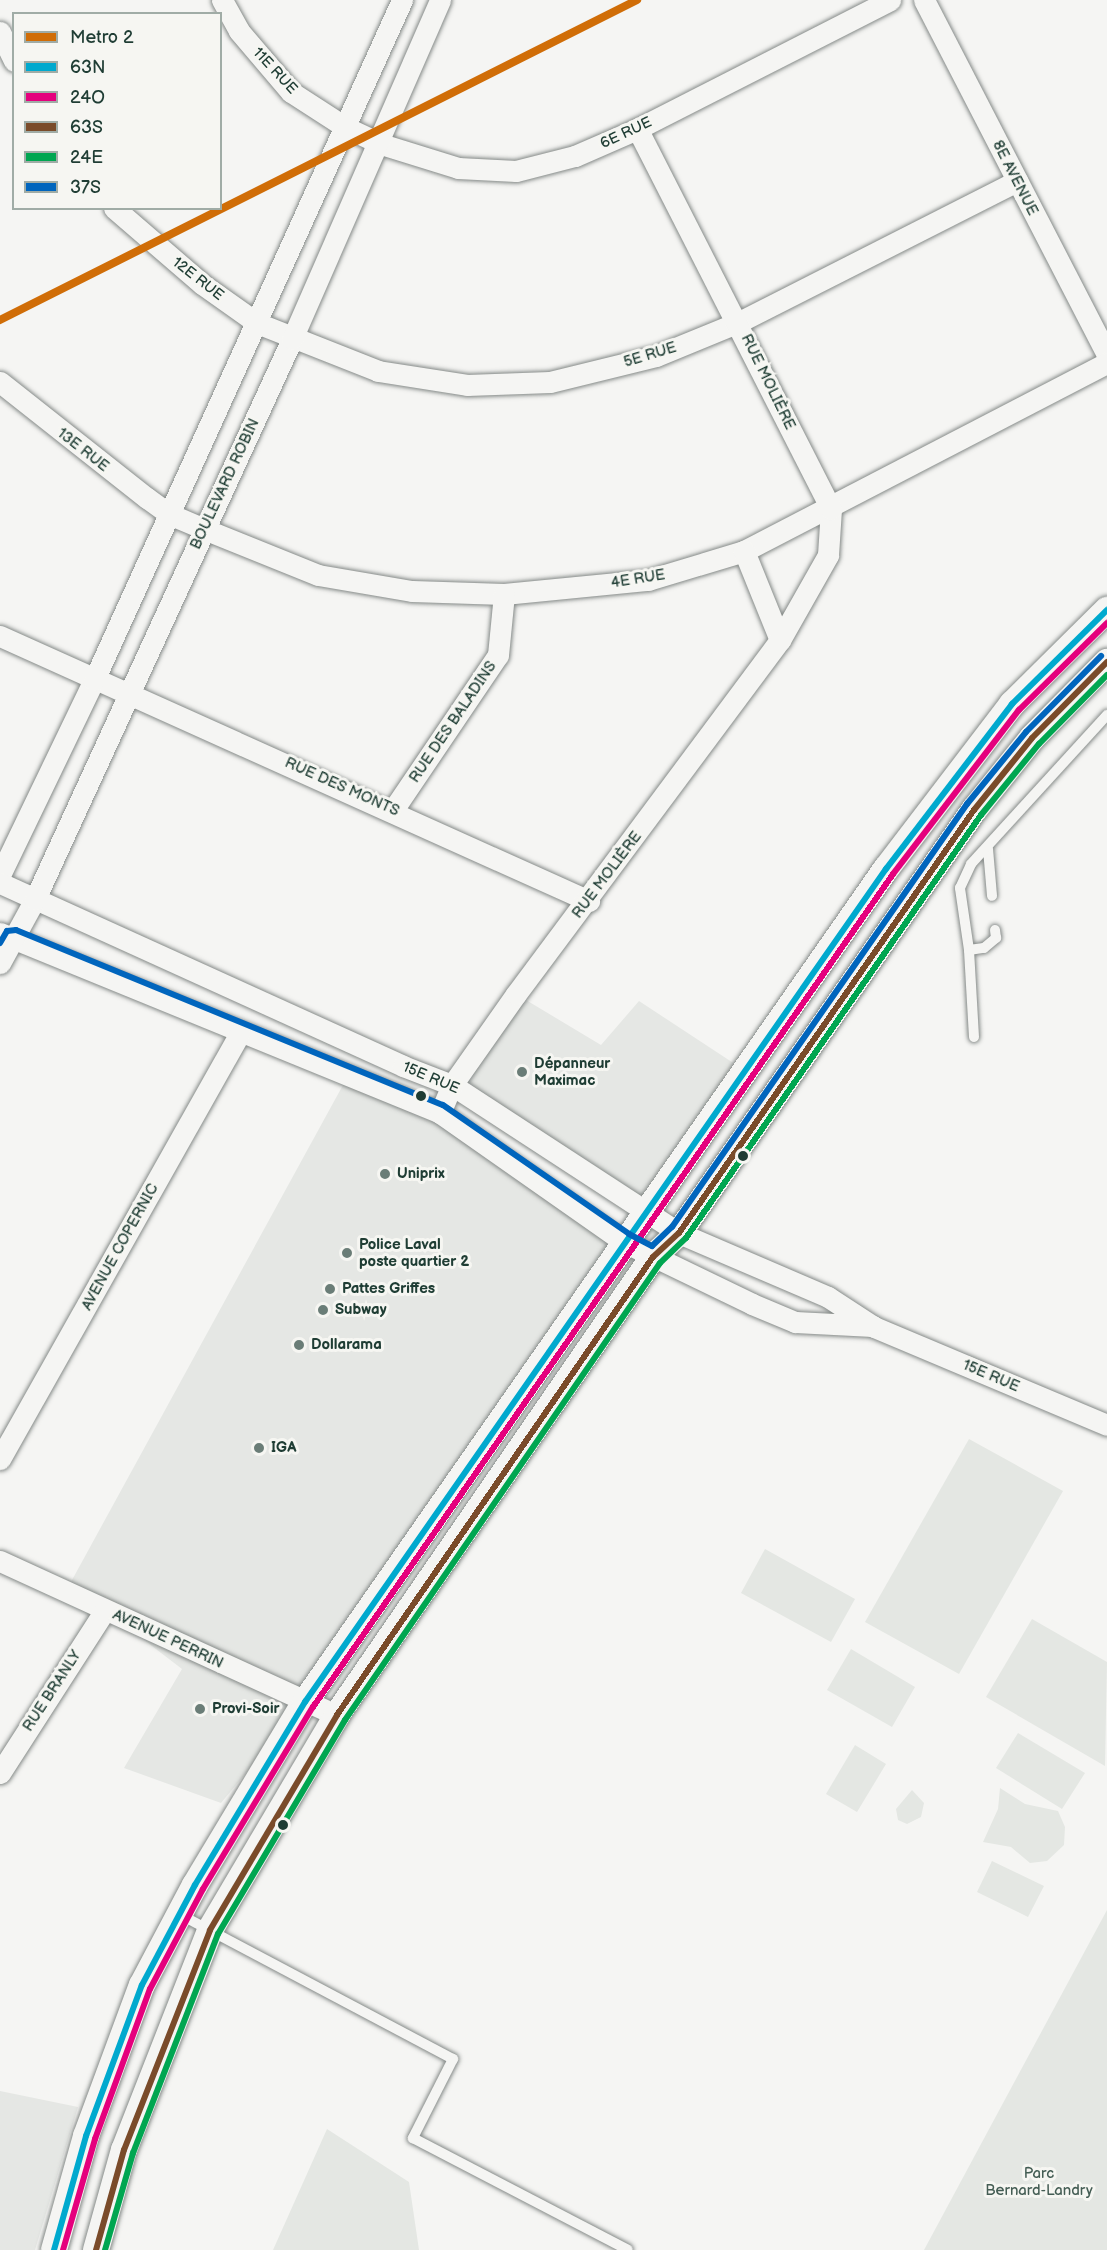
<!DOCTYPE html>
<html>
<head>
<meta charset="utf-8">
<style>
	body { margin:0 }
	#map { position:relative; width:1107px; height:2250px; overflow:hidden; background:#f5f5f3; font-family:"Balsamiq Sans",sans-serif }
	div>[style] { position:absolute }
	.built>* { inset:0; background:#e5e7e4 }
	.green>* { inset:0; background:#e4e7e3 }
	.roads { filter:drop-shadow(0 0 2px #858a88) drop-shadow(0 0 2px #858a88) }
	.service>* { height:10px; margin:-5px; padding:0 5px; transform-origin:5px; border-radius:5px; background:#f5f5f3 }
	.minor>* { height:21px; margin:-10.5px; padding:0 10.5px; transform-origin:10.5px; border-radius:10.5px; background:#f5f5f3 }
	.tertiary>* { height:26px; margin:-13px; padding:0 13px; transform-origin:13px; border-radius:13px; background:#f5f5f3 }
	.bus-1>* { height:6px; margin:-3px; padding:0 3px; transform-origin:3px; border-radius:3px; background:#00a9ce }
	.bus-2>* { height:6px; margin:-3px; padding:0 3px; transform-origin:3px; border-radius:3px; background:#e5007d }
	.bus-3>* { height:6px; margin:-3px; padding:0 3px; transform-origin:3px; border-radius:3px; background:#7a4b2a }
	.bus-4>* { height:6px; margin:-3px; padding:0 3px; transform-origin:3px; border-radius:3px; background:#00a651 }
	.bus-5>* { height:6px; margin:-3px; padding:0 3px; transform-origin:3px; border-radius:3px; background:#0065bd }
	.metro-1>* { height:8px; margin:-4px; padding:0 4px; transform-origin:4px; border-radius:4px; background:#d06d07 }
	.dots>* { width:16px; height:16px; translate:-50% -50%; box-sizing:border-box; border:3px solid #f6f6f2; border-radius:50% }
	span { translate:-50% -50%; white-space:nowrap; text-align:center; line-height:1.15; -webkit-text-stroke:6px #f6f6f2; paint-order:stroke }
	.street-label { font-size:15px; color:#1f3d34 }
	.poi-label { font-size:15px; color:#1f3d34; font-weight:700 }
	.left { translate:0 -50%; text-align:left }
	.park-label { font-size:15px; color:#445d54 }
	.legend { position:absolute; left:12px; top:12px; width:210px; height:198px; box-sizing:border-box; background:#f6f6f2; border:2px solid #a0aca6; margin:0; padding:8px 10px; list-style:none; font-size:18px; color:#1f3d34 }
	.legend li { display:flex; align-items:center; gap:12px; height:30px }
	.legend b { width:30px; border:2px solid #a0aca6 }
</style>
</head>
<body>
<div id="map">
	<div class="built">
		<div style="clip-path:polygon(516px 994px,601px 1045px,639px 1001px,744px 1070px,644px 1213px,452px 1085px)"></div>
		<div style="clip-path:polygon(349px 1074px,440px 1113px,624px 1242px,305px 1702px,221px 1803px,124px 1768px,182px 1669px,105px 1610px,66px 1591px)"></div>
		<div style="clip-path:polygon(0 2091px,78px 2107px,35px 2250px,0 2250px)"></div>
	</div>
	<div class="green">
		<div style="clip-path:polygon(969px 1439px,1063px 1491px,959px 1674px,865px 1622px)"></div>
		<div style="clip-path:polygon(765px 1549px,855px 1599px,831px 1642px,741px 1593px)"></div>
		<div style="clip-path:polygon(1032px 1619px,1107px 1662px,1105px 1766px,986px 1697px)"></div>
		<div style="clip-path:polygon(851px 1649px,915px 1687px,892px 1727px,827px 1690px)"></div>
		<div style="clip-path:polygon(1018px 1733px,1085px 1773px,1062px 1809px,996px 1768px)"></div>
		<div style="clip-path:polygon(855px 1745px,886px 1764px,857px 1812px,826px 1794px)"></div>
		<div style="clip-path:polygon(1000px 1788px,1025px 1804px,1058px 1811px,1065px 1827px,1064px 1845px,1047px 1861px,1030px 1863px,1011px 1847px,983px 1842px,998px 1809px)"></div>
		<div style="clip-path:polygon(912px 1790px,924px 1803px,921px 1817px,907px 1824px,898px 1820px,896px 1809px)"></div>
		<div style="clip-path:polygon(992px 1861px,1044px 1886px,1028px 1917px,977px 1892px)"></div>
		<div style="clip-path:polygon(1107px 1910px,1107px 2250px,924px 2250px)"></div>
		<div style="clip-path:polygon(327px 2129px,409px 2182px,419px 2250px,273px 2250px)"></div>
	</div>
	<div class="roads">
		<div class="service">
			<div style="left:988px;top:849px;width:47px;rotate:85.1deg"></div>
			<div style="left:969px;top:950px;width:15px;rotate:-8deg"></div>
			<div style="left:984px;top:948px;width:16px;rotate:-40deg"></div>
			<div style="left:996px;top:938px;width:8px;rotate:-97deg"></div>
			<div style="left:974px;top:1037px;width:87px;rotate:-93.3deg"></div>
			<div style="left:969px;top:950px;width:63px;rotate:-98.3deg"></div>
			<div style="left:960px;top:888px;width:26px;rotate:-65deg"></div>
			<div style="left:971px;top:864px;width:202px;rotate:-47.6deg"></div>
			<div style="left:179px;top:1914px;width:310px;rotate:27.9deg"></div>
			<div style="left:453px;top:2059px;width:89px;rotate:116.9deg"></div>
			<div style="left:413px;top:2138px;width:242px;rotate:27.5deg"></div>
		</div>
		<div class="minor">
			<div style="left:222px;top:0;width:35px;rotate:61deg"></div>
			<div style="left:239px;top:31px;width:80px;rotate:49.6deg"></div>
			<div style="left:291px;top:92px;width:64px;rotate:32.9deg"></div>
			<div style="left:345px;top:127px;width:40px;rotate:25deg"></div>
			<div style="left:381px;top:144px;width:81px;rotate:17.3deg"></div>
			<div style="left:458px;top:168px;width:58px;rotate:3deg"></div>
			<div style="left:516px;top:171px;width:61px;rotate:-14.3deg"></div>
			<div style="left:575px;top:156px;width:68px;rotate:-23.5deg"></div>
			<div style="left:637px;top:129px;width:284px;rotate:-27deg"></div>
			<div style="left:924px;top:0;width:399px;rotate:62.7deg"></div>
			<div style="left:0;top:32px;width:32px;rotate:64deg"></div>
			<div style="left:114px;top:208px;width:116px;rotate:40.8deg"></div>
			<div style="left:202px;top:284px;width:67px;rotate:35.3deg"></div>
			<div style="left:257px;top:323px;width:130px;rotate:21.6deg"></div>
			<div style="left:378px;top:371px;width:90px;rotate:8.9deg"></div>
			<div style="left:467px;top:385px;width:83px;rotate:-2.1deg"></div>
			<div style="left:550px;top:382px;width:109px;rotate:-13.8deg"></div>
			<div style="left:656px;top:356px;width:90px;rotate:-22.3deg"></div>
			<div style="left:739px;top:322px;width:312px;rotate:-26.9deg"></div>
			<div style="left:0;top:382px;width:187px;rotate:38.3deg"></div>
			<div style="left:147px;top:498px;width:27px;rotate:36deg"></div>
			<div style="left:169px;top:514px;width:38px;rotate:23deg"></div>
			<div style="left:204px;top:529px;width:123px;rotate:22deg"></div>
			<div style="left:318px;top:575px;width:95px;rotate:9.7deg"></div>
			<div style="left:412px;top:591px;width:92px;rotate:1.9deg"></div>
			<div style="left:504px;top:594px;width:145px;rotate:-5.6deg"></div>
			<div style="left:648px;top:580px;width:100px;rotate:-16.8deg"></div>
			<div style="left:744px;top:551px;width:409px;rotate:-27.4deg"></div>
			<div style="left:744px;top:551px;width:96px;rotate:68deg"></div>
			<div style="left:0;top:636px;width:646px;rotate:24.22deg"></div>
			<div style="left:393px;top:810px;width:187px;rotate:-55.9deg"></div>
			<div style="left:498px;top:655px;width:61px;rotate:-84.4deg"></div>
			<div style="left:0;top:875px;width:216px;rotate:-64.3deg"></div>
			<div style="left:94px;top:680px;width:747px;rotate:-65.63deg"></div>
			<div style="left:0;top:883px;width:443px;rotate:24.4deg"></div>
			<div style="left:403px;top:1066px;width:53px;rotate:21.2deg"></div>
			<div style="left:452px;top:1085px;width:271px;rotate:33.1deg"></div>
			<div style="left:679px;top:1233px;width:162px;rotate:23.2deg"></div>
			<div style="left:828px;top:1297px;width:55px;rotate:33.1deg"></div>
			<div style="left:874px;top:1327px;width:253px;rotate:22.8deg"></div>
			<div style="left:0;top:933px;width:475px;rotate:22.2deg"></div>
			<div style="left:440px;top:1113px;width:225px;rotate:35deg"></div>
			<div style="left:624px;top:1242px;width:142px;rotate:25.8deg"></div>
			<div style="left:752px;top:1304px;width:47px;rotate:22.7deg"></div>
			<div style="left:795px;top:1322px;width:78px;rotate:2.9deg"></div>
			<div style="left:0;top:963px;width:73px;rotate:-61.3deg"></div>
			<div style="left:35px;top:899px;width:616px;rotate:-65.35deg"></div>
			<div style="left:292px;top:339px;width:370px;rotate:-66.4deg"></div>
			<div style="left:440px;top:1113px;width:30px;rotate:-67deg"></div>
			<div style="left:452px;top:1085px;width:111px;rotate:-54.9deg"></div>
			<div style="left:516px;top:994px;width:442px;rotate:-53.3deg"></div>
			<div style="left:780px;top:640px;width:98px;rotate:-60.5deg"></div>
			<div style="left:828px;top:555px;width:46px;rotate:-86.3deg"></div>
			<div style="left:831px;top:509px;width:427px;rotate:-117deg"></div>
			<div style="left:0;top:1459px;width:488px;rotate:-60.6deg"></div>
			<div style="left:0;top:1561px;width:371px;rotate:24.6deg"></div>
			<div style="left:0;top:1773px;width:194px;rotate:-57.2deg"></div>
		</div>
		<div class="tertiary">
			<div style="left:54px;top:2250px;width:118px;rotate:-74.3deg"></div>
			<div style="left:86px;top:2136px;width:161px;rotate:-69.7deg"></div>
			<div style="left:142px;top:1985px;width:113px;rotate:-62.1deg"></div>
			<div style="left:195px;top:1885px;width:214px;rotate:-59deg"></div>
			<div style="left:305px;top:1702px;width:1016px;rotate:-55.11deg"></div>
			<div style="left:886px;top:869px;width:208px;rotate:-52.6deg"></div>
			<div style="left:1012px;top:704px;width:134px;rotate:-44.7deg"></div>
			<div style="left:96px;top:2250px;width:104px;rotate:-74.4deg"></div>
			<div style="left:124px;top:2150px;width:236px;rotate:-68.6deg"></div>
			<div style="left:210px;top:1930px;width:250px;rotate:-59.4deg"></div>
			<div style="left:337px;top:1715px;width:556px;rotate:-55.4deg"></div>
			<div style="left:653px;top:1257px;width:35px;rotate:-43deg"></div>
			<div style="left:679px;top:1233px;width:516px;rotate:-55.11deg"></div>
			<div style="left:974px;top:810px;width:92px;rotate:-51.1deg"></div>
			<div style="left:1032px;top:738px;width:107px;rotate:-45.4deg"></div>
		</div>
	</div>
	<div class="bus-1">
		<div style="left:54px;top:2250px;width:118px;rotate:-74.3deg"></div>
		<div style="left:86px;top:2136px;width:161px;rotate:-69.7deg"></div>
		<div style="left:142px;top:1985px;width:113px;rotate:-62.1deg"></div>
		<div style="left:195px;top:1885px;width:214px;rotate:-59deg"></div>
		<div style="left:305px;top:1702px;width:1016px;rotate:-55.11deg"></div>
		<div style="left:886px;top:869px;width:208px;rotate:-52.6deg"></div>
		<div style="left:1012px;top:704px;width:134px;rotate:-44.7deg"></div>
	</div>
	<div class="bus-2">
		<div style="left:63px;top:2250px;width:116px;rotate:-73.9deg"></div>
		<div style="left:95px;top:2139px;width:160px;rotate:-69.9deg"></div>
		<div style="left:150px;top:1989px;width:113px;rotate:-62.1deg"></div>
		<div style="left:203px;top:1889px;width:213px;rotate:-58.9deg"></div>
		<div style="left:313px;top:1707px;width:1015px;rotate:-55.15deg"></div>
		<div style="left:893px;top:874px;width:207px;rotate:-52.5deg"></div>
		<div style="left:1019px;top:710px;width:124px;rotate:-44.7deg"></div>
	</div>
	<div class="bus-3">
		<div style="left:96px;top:2250px;width:104px;rotate:-74.4deg"></div>
		<div style="left:124px;top:2150px;width:236px;rotate:-68.6deg"></div>
		<div style="left:210px;top:1930px;width:250px;rotate:-59.4deg"></div>
		<div style="left:337px;top:1715px;width:556px;rotate:-55.4deg"></div>
		<div style="left:653px;top:1257px;width:35px;rotate:-43deg"></div>
		<div style="left:679px;top:1233px;width:516px;rotate:-55.11deg"></div>
		<div style="left:974px;top:810px;width:92px;rotate:-51.1deg"></div>
		<div style="left:1032px;top:738px;width:107px;rotate:-45.4deg"></div>
	</div>
	<div class="bus-4">
		<div style="left:105px;top:2250px;width:101px;rotate:-73.9deg"></div>
		<div style="left:133px;top:2153px;width:235px;rotate:-68.8deg"></div>
		<div style="left:218px;top:1934px;width:249px;rotate:-59.3deg"></div>
		<div style="left:345px;top:1720px;width:555px;rotate:-55.42deg"></div>
		<div style="left:660px;top:1263px;width:36px;rotate:-44deg"></div>
		<div style="left:686px;top:1238px;width:516px;rotate:-55.11deg"></div>
		<div style="left:981px;top:815px;width:92px;rotate:-50.8deg"></div>
		<div style="left:1039px;top:744px;width:97px;rotate:-45.4deg"></div>
	</div>
	<div class="bus-5">
		<div style="left:0;top:943px;width:14px;rotate:-60deg"></div>
		<div style="left:7px;top:931px;width:9px;rotate:-6deg"></div>
		<div style="left:16px;top:930px;width:461px;rotate:22.3deg"></div>
		<div style="left:443px;top:1105px;width:226px;rotate:34.7deg"></div>
		<div style="left:629px;top:1234px;width:26px;rotate:28deg"></div>
		<div style="left:652px;top:1246px;width:28px;rotate:-44deg"></div>
		<div style="left:672px;top:1227px;width:516px;rotate:-55.11deg"></div>
		<div style="left:967px;top:804px;width:93px;rotate:-50.7deg"></div>
		<div style="left:1026px;top:732px;width:107px;rotate:-45.4deg"></div>
	</div>
	<div class="metro-1">
		<div style="left:0;top:320px;width:713px;rotate:-26.67deg"></div>
	</div>
	<div class="dots">
		<div style="left:522px;top:1072px;background:#6a7d77"></div>
		<div style="left:421px;top:1096px;background:#1f3d34"></div>
		<div style="left:743px;top:1156px;background:#1f3d34"></div>
		<div style="left:385px;top:1174px;background:#6a7d77"></div>
		<div style="left:347px;top:1253px;background:#6a7d77"></div>
		<div style="left:330px;top:1289px;background:#6a7d77"></div>
		<div style="left:323px;top:1310px;background:#6a7d77"></div>
		<div style="left:299px;top:1345px;background:#6a7d77"></div>
		<div style="left:259px;top:1448px;background:#6a7d77"></div>
		<div style="left:200px;top:1709px;background:#6a7d77"></div>
		<div style="left:283px;top:1825px;background:#1f3d34"></div>
	</div>
	<div class="street-label">
		<span style="left:275px;top:71px;rotate:47deg">11E RUE</span>
		<span style="left:626px;top:133px;rotate:-25deg">6E RUE</span>
		<span style="left:1015px;top:178px;rotate:63deg">8E AVENUE</span>
		<span style="left:198px;top:279px;rotate:38deg">12E RUE</span>
		<span style="left:650px;top:355px;rotate:-17deg">5E RUE</span>
		<span style="left:768px;top:382px;rotate:64deg">RUE MOLIÈRE</span>
		<span style="left:83px;top:450px;rotate:38deg">13E RUE</span>
		<span style="left:225px;top:484px;rotate:-65deg">BOULEVARD ROBIN</span>
		<span style="left:638px;top:579px;rotate:-9deg">4E RUE</span>
		<span style="left:453px;top:722px;rotate:-56deg">RUE DES BALADINS</span>
		<span style="left:342px;top:787px;rotate:24deg">RUE DES MONTS</span>
		<span style="left:607px;top:875px;rotate:-53deg">RUE MOLIÈRE</span>
		<span style="left:431px;top:1078px;rotate:23deg">15E RUE</span>
		<span style="left:120px;top:1247px;rotate:-61deg">AVENUE COPERNIC</span>
		<span style="left:991px;top:1376px;rotate:23deg">15E RUE</span>
		<span style="left:168px;top:1639px;rotate:25deg">AVENUE PERRIN</span>
		<span style="left:52px;top:1691px;rotate:-57deg">RUE BRANLY</span>
	</div>
	<div class="poi-label">
		<span class="left" style="left:534px;top:1072px">Dépanneur<br>Maximac</span>
		<span class="left" style="left:397px;top:1174px">Uniprix</span>
		<span class="left" style="left:359px;top:1253px">Police Laval<br>poste quartier 2</span>
		<span class="left" style="left:342px;top:1289px">Pattes Griffes</span>
		<span class="left" style="left:335px;top:1310px">Subway</span>
		<span class="left" style="left:311px;top:1345px">Dollarama</span>
		<span class="left" style="left:271px;top:1448px">IGA</span>
		<span class="left" style="left:212px;top:1709px">Provi-Soir</span>
	</div>
	<div class="park-label">
		<span style="left:1039px;top:2182px">Parc<br>Bernard-Landry</span>
	</div>
	<ul class="legend">
	<li><b style="height:8px;background:#d06d07"></b>Metro 2</li>
	<li><b style="height:8px;background:#00a9ce"></b>63N</li>
	<li><b style="height:8px;background:#e5007d"></b>24O</li>
	<li><b style="height:8px;background:#7a4b2a"></b>63S</li>
	<li><b style="height:8px;background:#00a651"></b>24E</li>
	<li><b style="height:8px;background:#0065bd"></b>37S</li>
	</ul>
</div>
</body>
</html>
